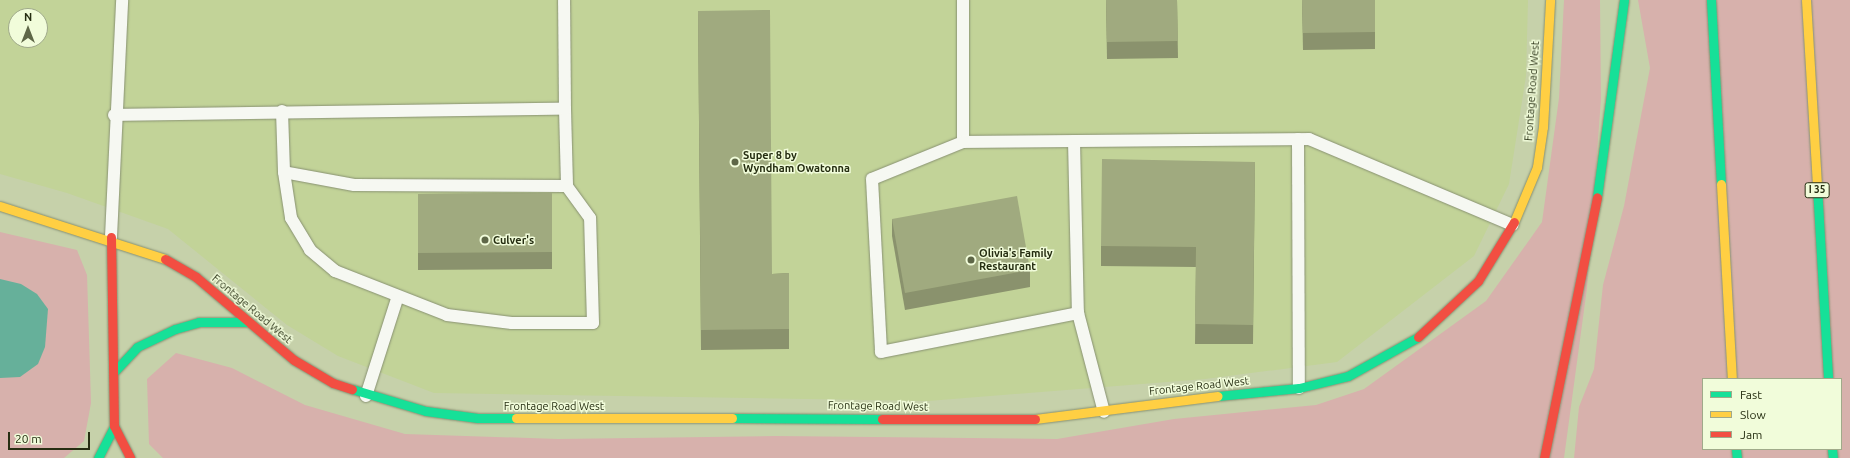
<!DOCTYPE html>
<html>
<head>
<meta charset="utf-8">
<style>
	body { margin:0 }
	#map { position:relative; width:1850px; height:458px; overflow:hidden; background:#c6d1aa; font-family:Ubuntu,sans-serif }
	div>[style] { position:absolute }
	.built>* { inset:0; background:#c2d398 }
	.green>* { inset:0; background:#d7b1ac }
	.water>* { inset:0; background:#66b09a }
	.roads { filter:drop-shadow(0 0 1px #889172) drop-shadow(0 0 1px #889172) }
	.lane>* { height:12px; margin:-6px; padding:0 6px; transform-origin:6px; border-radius:6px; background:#f6f8f2 }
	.fast>* { height:9px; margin:-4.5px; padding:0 4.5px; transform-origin:4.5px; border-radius:4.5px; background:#16e098 }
	.slow>* { height:9px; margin:-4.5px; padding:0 4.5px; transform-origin:4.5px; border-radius:4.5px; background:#ffcf43 }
	.jam>* { height:9px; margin:-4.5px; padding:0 4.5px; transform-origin:4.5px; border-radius:4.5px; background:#f24e42 }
	.wall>* { inset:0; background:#8a926d }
	.building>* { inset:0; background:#a0aa7f }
	.dots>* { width:11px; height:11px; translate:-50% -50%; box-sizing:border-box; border:2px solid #f1fcda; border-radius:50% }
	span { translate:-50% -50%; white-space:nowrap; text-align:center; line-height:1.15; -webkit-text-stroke:3px #f1fcda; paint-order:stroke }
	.shield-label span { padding:1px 3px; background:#f1fcda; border:1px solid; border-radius:3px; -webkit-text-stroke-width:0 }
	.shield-label { font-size:10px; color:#262e12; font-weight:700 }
	.street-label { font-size:11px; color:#262e12 }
	.poi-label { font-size:11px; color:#262e12; font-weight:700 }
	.left { translate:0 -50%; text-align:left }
	.legend { position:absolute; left:1702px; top:378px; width:140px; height:72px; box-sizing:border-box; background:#f1fcda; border:1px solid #a0aa8a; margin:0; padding:5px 7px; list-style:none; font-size:12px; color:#262e12 }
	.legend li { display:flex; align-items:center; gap:8px; height:20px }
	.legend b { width:20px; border:1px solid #a0aa8a }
	.north { position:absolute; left:8px; top:8px; width:40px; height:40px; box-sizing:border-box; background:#f1fcda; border:1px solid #a0aa8a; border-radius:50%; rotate:0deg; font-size:11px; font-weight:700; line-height:16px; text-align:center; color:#262e12 }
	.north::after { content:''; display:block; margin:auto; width:14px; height:18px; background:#5e6747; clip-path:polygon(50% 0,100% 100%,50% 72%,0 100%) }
	.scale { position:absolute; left:8px; top:432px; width:82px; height:18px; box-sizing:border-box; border:2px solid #262e12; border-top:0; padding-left:5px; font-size:12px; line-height:14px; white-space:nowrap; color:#262e12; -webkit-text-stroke:3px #f1fcda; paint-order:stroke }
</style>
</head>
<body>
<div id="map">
	<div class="built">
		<div style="clip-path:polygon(evenodd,0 0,1528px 0,1526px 76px,1509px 184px,1474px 256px,1337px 362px,1205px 379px,928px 401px,434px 393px,338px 356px,287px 325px,168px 229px,67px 193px,0 174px,0 0,16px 16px,40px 16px,40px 40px,16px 40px,16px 16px)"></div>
	</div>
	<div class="green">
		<div style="clip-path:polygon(1564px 0,1600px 0,1601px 99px,1587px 288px,1564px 458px,163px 458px,149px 444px,147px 379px,176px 353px,232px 368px,305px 405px,405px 434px,558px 439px,775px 436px,1057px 439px,1174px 419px,1316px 405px,1364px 389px,1486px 301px,1542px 222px,1559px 98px)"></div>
		<div style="clip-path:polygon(evenodd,1638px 0,1850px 0,1850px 458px,1574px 458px,1579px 407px,1594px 369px,1603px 285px,1624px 206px,1650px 68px,1638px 0,1703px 379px,1841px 379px,1841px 449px,1703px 449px,1703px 379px)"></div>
		<div style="clip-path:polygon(0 232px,77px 250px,87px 275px,91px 403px,84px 441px,64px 458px,0 458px)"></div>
	</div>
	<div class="water">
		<div style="clip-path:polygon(0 279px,21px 284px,37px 294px,48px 309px,45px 347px,38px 364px,20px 377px,0 378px)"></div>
	</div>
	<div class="roads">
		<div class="lane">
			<div style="left:963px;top:0;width:142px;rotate:90deg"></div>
			<div style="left:963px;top:142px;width:346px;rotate:-0.5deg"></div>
			<div style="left:1309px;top:139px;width:221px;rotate:22.9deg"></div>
			<div style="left:565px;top:109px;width:77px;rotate:88.5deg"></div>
			<div style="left:282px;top:111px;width:61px;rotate:88.1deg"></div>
			<div style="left:284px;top:172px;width:47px;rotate:81.3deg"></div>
			<div style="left:291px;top:218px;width:37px;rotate:59deg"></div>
			<div style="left:310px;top:250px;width:33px;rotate:40deg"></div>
			<div style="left:335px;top:271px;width:120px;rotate:21.4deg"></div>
			<div style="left:447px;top:315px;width:65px;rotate:7deg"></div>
			<div style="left:512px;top:323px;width:81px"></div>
			<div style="left:593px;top:323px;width:105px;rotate:-91.6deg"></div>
			<div style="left:590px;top:218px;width:39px;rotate:-126deg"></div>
			<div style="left:567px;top:186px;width:213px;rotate:-179.7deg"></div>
			<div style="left:354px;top:185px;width:71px;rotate:-169.5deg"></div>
			<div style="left:114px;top:115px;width:451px;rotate:-0.8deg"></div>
			<div style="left:565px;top:109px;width:109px;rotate:-90.5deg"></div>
			<div style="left:1298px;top:139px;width:249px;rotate:89.8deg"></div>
			<div style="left:1074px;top:141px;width:172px;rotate:88.7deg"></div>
			<div style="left:1078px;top:313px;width:102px;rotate:75.3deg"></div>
			<div style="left:963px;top:142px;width:98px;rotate:157.9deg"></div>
			<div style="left:872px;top:179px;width:173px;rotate:87deg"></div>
			<div style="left:881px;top:352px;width:201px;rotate:-11.2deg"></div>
			<div style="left:111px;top:237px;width:237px;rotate:-87.3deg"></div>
			<div style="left:366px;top:396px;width:102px;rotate:-72.3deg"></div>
		</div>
		<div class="fast">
			<div style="left:1711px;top:0;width:184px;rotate:86.9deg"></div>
			<div style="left:1817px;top:186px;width:193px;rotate:86.7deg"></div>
			<div style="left:1597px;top:197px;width:199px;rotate:-82.2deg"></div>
			<div style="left:114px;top:372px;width:34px;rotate:-47deg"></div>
			<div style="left:137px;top:347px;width:42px;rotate:-25.3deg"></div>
			<div style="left:175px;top:329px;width:25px;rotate:-16deg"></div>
			<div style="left:199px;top:322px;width:48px"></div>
			<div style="left:352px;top:389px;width:77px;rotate:16.6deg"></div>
			<div style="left:426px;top:411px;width:52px;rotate:7.7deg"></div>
			<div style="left:478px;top:418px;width:38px"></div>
			<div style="left:1218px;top:396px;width:81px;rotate:-5.6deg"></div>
			<div style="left:1299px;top:388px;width:50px;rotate:-13.8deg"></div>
			<div style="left:1348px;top:376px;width:80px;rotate:-29.1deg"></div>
			<div style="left:732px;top:418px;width:150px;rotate:0.4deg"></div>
			<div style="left:1736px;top:449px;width:9px;rotate:84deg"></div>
			<div style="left:1832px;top:449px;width:9px;rotate:84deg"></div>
			<div style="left:98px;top:458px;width:36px;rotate:-63deg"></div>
		</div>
		<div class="slow">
			<div style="left:1806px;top:0;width:186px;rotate:86.6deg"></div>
			<div style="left:1721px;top:184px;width:195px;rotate:86.8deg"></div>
			<div style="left:0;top:206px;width:173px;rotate:17.8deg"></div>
			<div style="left:1514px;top:222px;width:60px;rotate:-67.3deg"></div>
			<div style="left:1537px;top:167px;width:40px;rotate:-81.5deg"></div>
			<div style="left:1543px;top:127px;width:127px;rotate:-86.8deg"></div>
			<div style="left:516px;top:418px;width:216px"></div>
			<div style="left:1035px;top:419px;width:184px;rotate:-7.2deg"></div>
		</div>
		<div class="jam">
			<div style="left:111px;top:237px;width:189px;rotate:89.1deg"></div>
			<div style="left:114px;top:426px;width:36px;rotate:63deg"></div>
			<div style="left:165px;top:259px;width:36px;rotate:30deg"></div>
			<div style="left:196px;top:277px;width:128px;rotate:40.3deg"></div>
			<div style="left:294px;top:360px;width:45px;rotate:30.5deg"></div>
			<div style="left:333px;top:383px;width:20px;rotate:18deg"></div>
			<div style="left:1418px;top:337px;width:82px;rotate:-43deg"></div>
			<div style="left:1478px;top:281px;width:69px;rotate:-58.6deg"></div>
			<div style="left:882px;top:419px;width:153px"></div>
			<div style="left:1544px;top:458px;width:266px;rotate:-78.5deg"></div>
		</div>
	</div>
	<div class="wall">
		<div style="clip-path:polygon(1106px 0,1177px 0,1178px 58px,1107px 59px)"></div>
		<div style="clip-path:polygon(1302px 0,1375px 0,1375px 49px,1303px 50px)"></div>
		<div style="clip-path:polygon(698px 11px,772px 274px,789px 273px,789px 349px,701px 350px)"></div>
		<div style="clip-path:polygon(1255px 162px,1253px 344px,1195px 344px,1196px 267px,1101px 266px,1101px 246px)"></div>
		<div style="clip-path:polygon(552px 193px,552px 269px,418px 270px,418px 194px)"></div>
		<div style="clip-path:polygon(892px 219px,1030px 270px,1030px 287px,905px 310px,892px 236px)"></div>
	</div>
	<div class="building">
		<div style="clip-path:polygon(1106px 0,1177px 0,1178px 41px,1107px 42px)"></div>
		<div style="clip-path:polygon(1302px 0,1375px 0,1375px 32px,1303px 33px)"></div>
		<div style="clip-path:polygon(770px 10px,772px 274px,789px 273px,789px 329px,701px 330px,698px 11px)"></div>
		<div style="clip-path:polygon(1102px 159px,1255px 162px,1253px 325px,1195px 324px,1196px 247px,1101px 246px)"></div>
		<div style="clip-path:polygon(552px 193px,552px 252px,418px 253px,418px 194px)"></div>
		<div style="clip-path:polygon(1017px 196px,1030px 270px,905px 293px,892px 219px)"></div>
	</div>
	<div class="dots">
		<div style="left:735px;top:162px;background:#5e6747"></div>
		<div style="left:485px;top:240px;background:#5e6747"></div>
		<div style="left:971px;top:260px;background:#5e6747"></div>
	</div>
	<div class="shield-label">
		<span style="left:1817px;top:190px">I 35</span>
	</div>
	<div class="street-label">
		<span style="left:1532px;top:91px;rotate:-86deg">Frontage Road West</span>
		<span style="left:252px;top:309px;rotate:40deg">Frontage Road West</span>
		<span style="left:1199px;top:386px;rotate:-6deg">Frontage Road West</span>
		<span style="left:554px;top:406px">Frontage Road West</span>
		<span style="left:878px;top:406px;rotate:1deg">Frontage Road West</span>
	</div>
	<div class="poi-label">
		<span class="left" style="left:743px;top:162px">Super 8 by<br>Wyndham Owatonna</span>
		<span class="left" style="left:493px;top:240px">Culver's</span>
		<span class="left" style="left:979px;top:260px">Olivia's Family<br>Restaurant</span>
	</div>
	<ul class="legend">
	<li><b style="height:5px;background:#16e098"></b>Fast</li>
	<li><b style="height:5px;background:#ffcf43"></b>Slow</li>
	<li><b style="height:5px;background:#f24e42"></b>Jam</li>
	</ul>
	<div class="north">N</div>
	<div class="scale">20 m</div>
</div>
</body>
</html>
